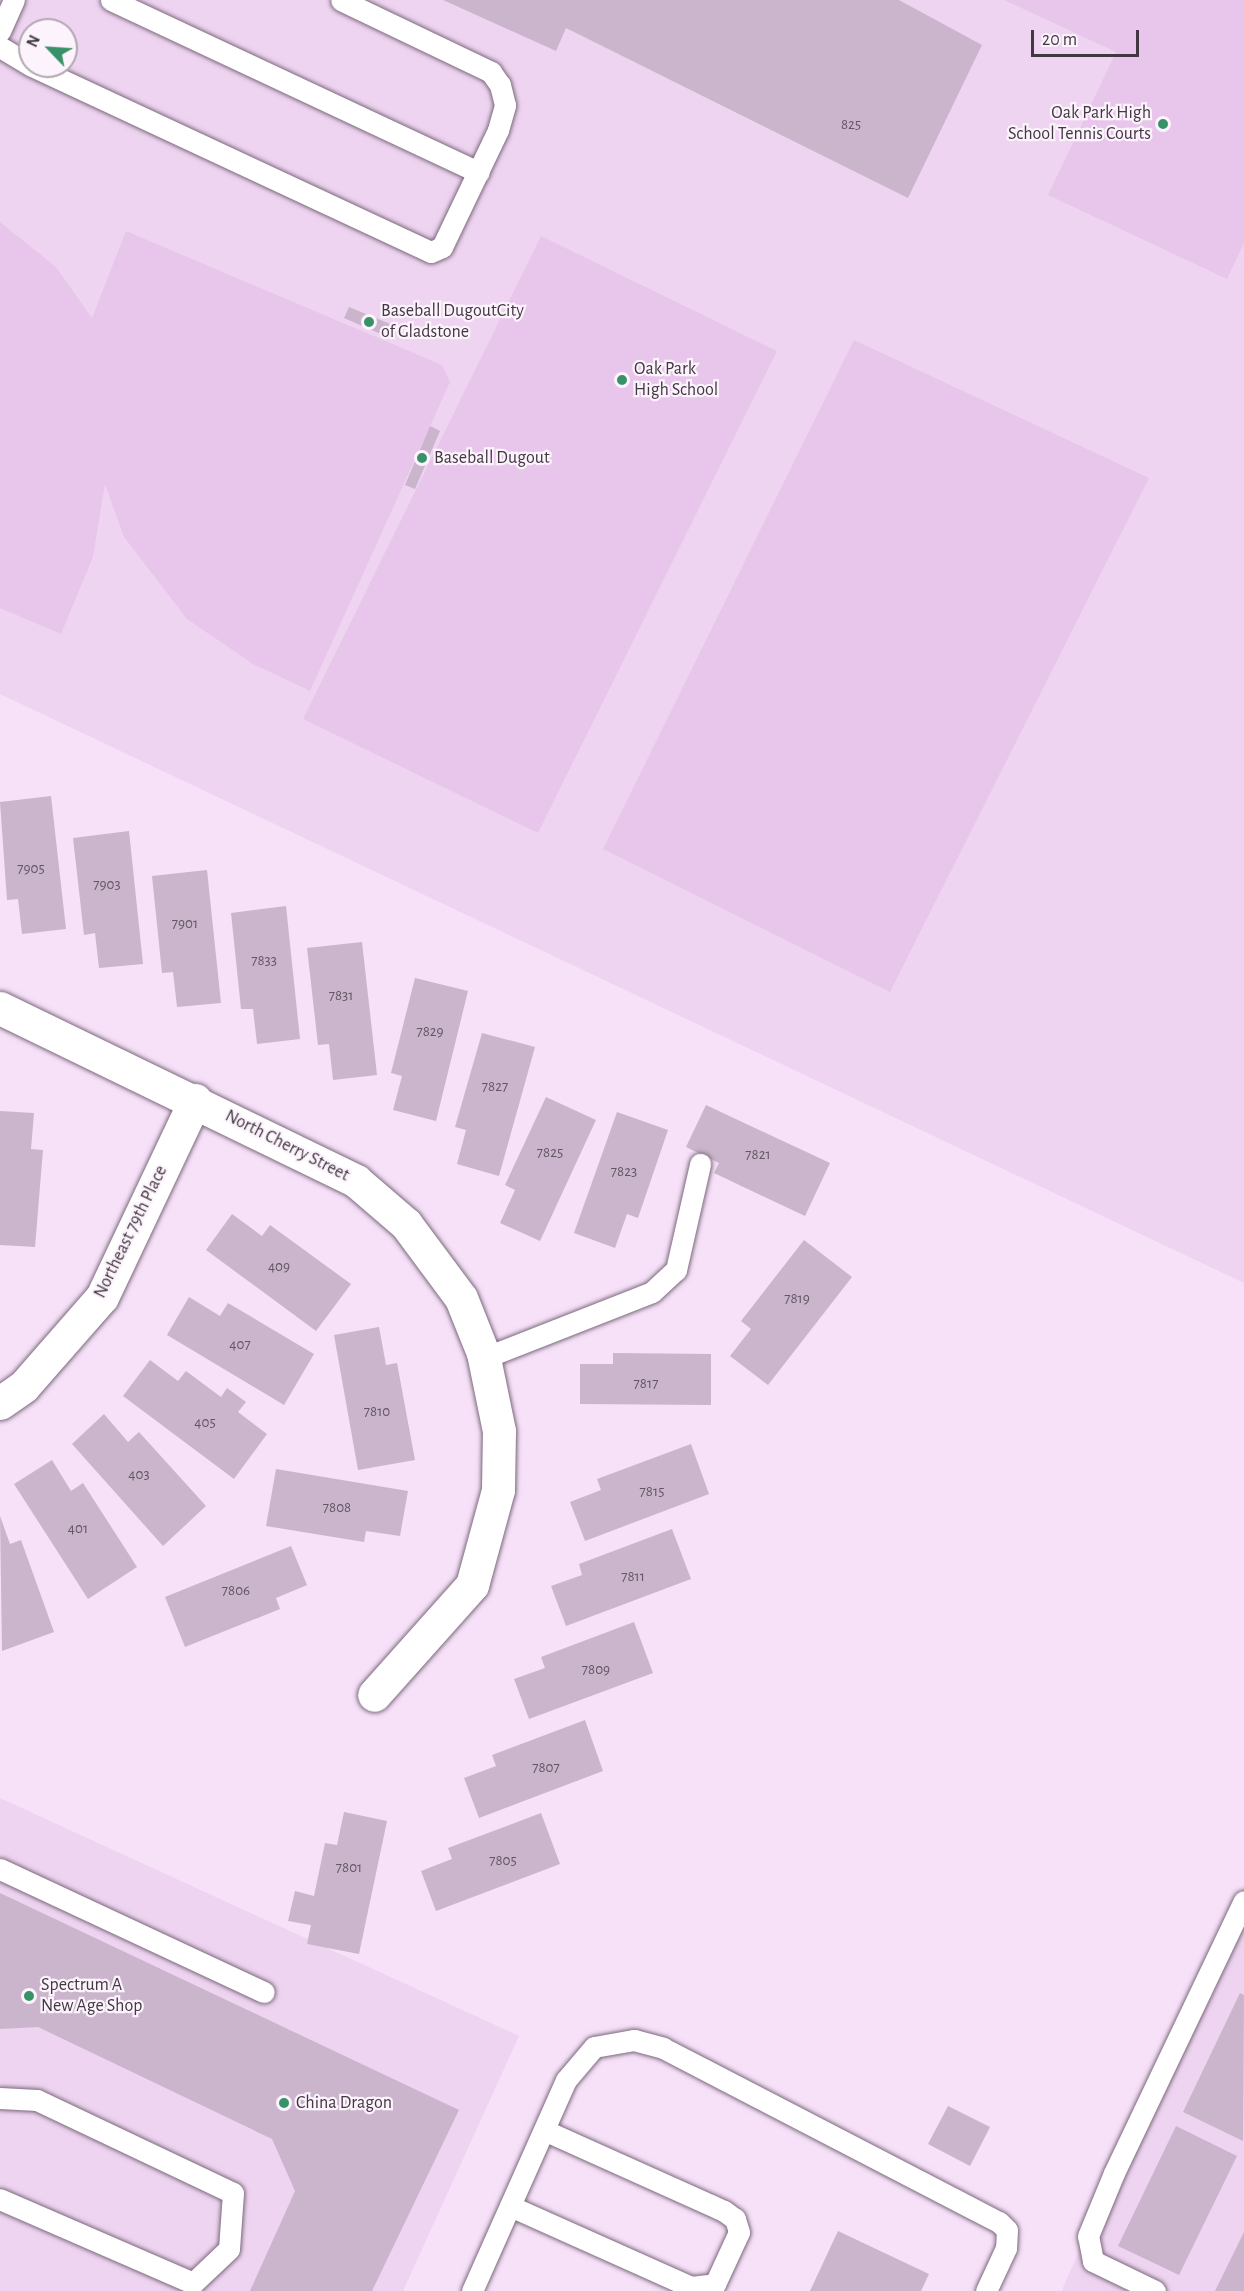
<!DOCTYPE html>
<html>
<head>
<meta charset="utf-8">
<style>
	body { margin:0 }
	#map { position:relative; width:1244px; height:2291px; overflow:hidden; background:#f6e1f8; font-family:"Alegreya Sans",sans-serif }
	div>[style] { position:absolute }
	.built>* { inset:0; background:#eed4f0 }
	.green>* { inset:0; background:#e8c6eb }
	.building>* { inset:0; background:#cab5cc }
	.roads { filter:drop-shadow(0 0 2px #7c697d) drop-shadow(0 0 2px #7c697d) }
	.service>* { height:21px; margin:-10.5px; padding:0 10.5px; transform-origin:10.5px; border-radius:10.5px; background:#fff }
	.minor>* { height:33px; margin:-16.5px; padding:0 16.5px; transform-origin:16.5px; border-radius:16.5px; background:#fff }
	.dots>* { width:16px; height:16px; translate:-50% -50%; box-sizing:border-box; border:3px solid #fcf3fc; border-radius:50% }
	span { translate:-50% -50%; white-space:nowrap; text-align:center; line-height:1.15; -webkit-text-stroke:4.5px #fcf3fc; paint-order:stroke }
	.number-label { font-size:15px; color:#635764 }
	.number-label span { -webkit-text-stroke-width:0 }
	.poi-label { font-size:18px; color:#413842 }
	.right { translate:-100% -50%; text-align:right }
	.left { translate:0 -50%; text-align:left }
	.street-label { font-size:18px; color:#413842 }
	.north { position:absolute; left:18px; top:18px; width:60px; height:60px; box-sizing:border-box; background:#fcf3fc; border:2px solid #b1a8b2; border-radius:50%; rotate:295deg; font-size:16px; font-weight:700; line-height:24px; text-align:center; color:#413842 }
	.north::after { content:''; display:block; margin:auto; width:21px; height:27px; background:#389268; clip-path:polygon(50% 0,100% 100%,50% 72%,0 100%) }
	.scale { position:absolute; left:1031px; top:30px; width:108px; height:27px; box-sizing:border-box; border:3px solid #413842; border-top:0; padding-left:8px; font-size:18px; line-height:21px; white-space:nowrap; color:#413842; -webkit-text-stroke:4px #fcf3fc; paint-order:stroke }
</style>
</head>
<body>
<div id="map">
	<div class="built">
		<div style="clip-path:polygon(evenodd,0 0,1244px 0,1244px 1283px,0 694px,0 0,30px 30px,66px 30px,66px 66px,30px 66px,30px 30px)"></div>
		<div style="clip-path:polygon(0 1798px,519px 2036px,403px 2291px,0 2291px)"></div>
		<div style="clip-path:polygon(1244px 1886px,1244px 2291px,1062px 2291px,1064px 2285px)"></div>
	</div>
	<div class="green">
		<div style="clip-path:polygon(1004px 0,1244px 0,1244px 243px,1227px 279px,1048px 195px,1116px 52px)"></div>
		<div style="clip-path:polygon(0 222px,56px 267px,92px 318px,126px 231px,442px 365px,450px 382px,310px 691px,253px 664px,187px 619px,124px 537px,105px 484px,93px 557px,61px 634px,0 608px)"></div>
		<div style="clip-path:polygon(541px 236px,777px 351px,538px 833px,303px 719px)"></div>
		<div style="clip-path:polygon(854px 340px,1149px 478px,890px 992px,603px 849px)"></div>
	</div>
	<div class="building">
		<div style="clip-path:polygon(443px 0,899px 0,982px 45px,908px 198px,566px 28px,556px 51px)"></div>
		<div style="clip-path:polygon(349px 307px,395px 326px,390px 338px,344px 318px)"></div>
		<div style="clip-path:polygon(430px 426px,440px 431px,415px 489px,405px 485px)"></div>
		<div style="clip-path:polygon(51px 796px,66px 929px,22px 934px,18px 899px,7px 900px,0 802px)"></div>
		<div style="clip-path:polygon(129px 831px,143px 964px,99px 968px,95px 933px,84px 935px,73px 838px)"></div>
		<div style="clip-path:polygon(207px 870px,221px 1003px,177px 1007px,173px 972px,162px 973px,152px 876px)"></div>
		<div style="clip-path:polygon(286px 906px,300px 1039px,257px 1044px,253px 1009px,241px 1009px,231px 913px)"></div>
		<div style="clip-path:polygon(362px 942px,377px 1075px,333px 1080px,329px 1044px,318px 1045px,307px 948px)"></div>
		<div style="clip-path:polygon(415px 978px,468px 991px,436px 1121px,393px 1110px,402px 1076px,391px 1073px)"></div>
		<div style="clip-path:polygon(482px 1033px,535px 1047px,499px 1176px,457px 1164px,466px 1130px,455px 1127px)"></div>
		<div style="clip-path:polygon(546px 1097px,596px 1120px,540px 1241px,500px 1223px,515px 1190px,505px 1185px)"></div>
		<div style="clip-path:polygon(706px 1105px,830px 1163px,805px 1216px,714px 1173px,719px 1163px,686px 1147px)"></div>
		<div style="clip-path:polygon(0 1111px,34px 1113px,31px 1149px,43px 1150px,35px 1247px,0 1245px)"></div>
		<div style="clip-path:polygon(617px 1112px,668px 1130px,638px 1218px,627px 1214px,615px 1248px,574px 1233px)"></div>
		<div style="clip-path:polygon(232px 1214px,262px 1236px,270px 1225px,351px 1284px,316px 1331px,206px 1250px)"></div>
		<div style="clip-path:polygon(804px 1240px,852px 1277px,768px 1385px,730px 1356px,751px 1329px,741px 1321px)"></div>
		<div style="clip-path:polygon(189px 1297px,220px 1316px,228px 1303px,314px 1354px,284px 1405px,167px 1335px)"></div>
		<div style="clip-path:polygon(379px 1327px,386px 1365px,397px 1363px,415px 1460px,358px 1470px,334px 1335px)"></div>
		<div style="clip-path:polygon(613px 1353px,711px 1354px,711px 1405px,580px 1404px,580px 1364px,613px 1364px)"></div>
		<div style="clip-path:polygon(150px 1360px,178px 1381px,186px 1371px,221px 1397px,227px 1388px,246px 1402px,238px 1412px,267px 1434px,234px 1479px,123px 1396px)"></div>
		<div style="clip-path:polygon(104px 1414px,128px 1442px,139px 1432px,206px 1506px,163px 1546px,72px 1444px)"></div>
		<div style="clip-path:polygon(691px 1444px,709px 1494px,585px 1541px,570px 1502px,601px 1490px,597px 1479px)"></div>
		<div style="clip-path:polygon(52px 1460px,71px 1491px,83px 1483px,137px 1567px,88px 1599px,14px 1484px)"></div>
		<div style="clip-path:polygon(276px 1469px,408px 1491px,400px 1536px,366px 1531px,364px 1542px,266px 1526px)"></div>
		<div style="clip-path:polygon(0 1516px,10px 1544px,21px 1540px,54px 1632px,2px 1651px)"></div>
		<div style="clip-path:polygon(672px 1529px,691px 1579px,566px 1626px,551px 1586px,582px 1575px,579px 1564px)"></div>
		<div style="clip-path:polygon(291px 1546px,307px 1585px,276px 1598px,280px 1609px,185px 1647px,165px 1597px)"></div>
		<div style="clip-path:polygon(634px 1622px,653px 1673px,529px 1719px,514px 1679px,545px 1668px,541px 1657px)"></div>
		<div style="clip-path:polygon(585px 1720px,603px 1771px,479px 1818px,464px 1778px,496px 1766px,492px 1755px)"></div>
		<div style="clip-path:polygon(344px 1812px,387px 1821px,359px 1954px,307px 1944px,311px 1925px,288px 1921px,295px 1891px,314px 1896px,325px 1843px,337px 1845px)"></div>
		<div style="clip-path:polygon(541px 1813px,560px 1864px,436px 1911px,421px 1871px,452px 1859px,448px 1848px)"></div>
		<div style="clip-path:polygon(0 1893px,459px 2110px,372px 2291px,250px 2291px,295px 2191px,272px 2139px,38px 2027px,0 2029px)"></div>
		<div style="clip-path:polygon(1240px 1993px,1244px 1995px,1243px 2141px,1183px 2112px)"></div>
		<div style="clip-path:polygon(948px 2106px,990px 2127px,970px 2166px,928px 2144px)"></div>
		<div style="clip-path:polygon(1176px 2126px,1237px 2156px,1179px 2275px,1118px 2246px)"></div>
		<div style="clip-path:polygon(838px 2231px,929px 2274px,921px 2291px,810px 2291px)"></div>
		<div style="clip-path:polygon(1244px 2232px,1244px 2291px,1215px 2291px)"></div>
	</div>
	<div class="roads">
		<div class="service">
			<div style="left:111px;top:0;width:406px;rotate:25.1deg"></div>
			<div style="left:0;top:31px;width:34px;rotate:-66deg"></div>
			<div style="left:0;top:47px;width:35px;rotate:31deg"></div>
			<div style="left:32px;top:66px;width:440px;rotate:25deg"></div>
			<div style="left:431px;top:252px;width:12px;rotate:-24deg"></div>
			<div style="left:442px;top:247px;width:130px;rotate:-64.4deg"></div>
			<div style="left:498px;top:130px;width:26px;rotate:-74deg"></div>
			<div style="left:505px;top:105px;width:21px;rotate:-104deg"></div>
			<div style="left:500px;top:85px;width:16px;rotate:-125deg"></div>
			<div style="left:491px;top:72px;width:166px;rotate:-154.4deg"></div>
			<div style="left:484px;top:1358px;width:180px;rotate:-21.4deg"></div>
			<div style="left:652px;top:1292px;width:33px;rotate:-43deg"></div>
			<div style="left:676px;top:1270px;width:109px;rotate:-77.2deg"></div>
			<div style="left:0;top:1869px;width:291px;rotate:25deg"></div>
			<div style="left:0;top:2098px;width:37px;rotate:3deg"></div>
			<div style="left:37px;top:2100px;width:217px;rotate:25.4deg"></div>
			<div style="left:233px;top:2193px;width:56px;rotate:94.1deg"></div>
			<div style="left:229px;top:2249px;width:50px;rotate:136.6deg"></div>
			<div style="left:193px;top:2283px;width:210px;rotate:-156.5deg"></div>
			<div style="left:510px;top:2206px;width:198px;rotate:24.1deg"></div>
			<div style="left:691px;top:2287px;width:24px;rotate:-7deg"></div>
			<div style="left:715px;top:2284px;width:57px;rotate:-65.2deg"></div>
			<div style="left:739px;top:2232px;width:14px;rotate:-107deg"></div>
			<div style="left:735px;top:2219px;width:14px;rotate:-144deg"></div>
			<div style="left:724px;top:2211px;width:197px;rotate:-155.8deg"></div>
			<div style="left:472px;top:2291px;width:231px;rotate:-66deg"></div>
			<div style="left:566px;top:2080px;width:43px;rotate:-49.7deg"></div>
			<div style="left:594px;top:2047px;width:41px;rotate:-9.9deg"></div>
			<div style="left:634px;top:2040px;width:30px;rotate:15deg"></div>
			<div style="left:663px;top:2048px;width:378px;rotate:27.4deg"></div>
			<div style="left:999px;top:2222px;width:11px;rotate:45deg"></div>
			<div style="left:1007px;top:2230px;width:18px;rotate:93deg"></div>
			<div style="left:1006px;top:2248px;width:47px;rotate:114.9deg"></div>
			<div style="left:1155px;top:2291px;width:69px;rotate:-154.2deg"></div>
			<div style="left:1093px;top:2261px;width:25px;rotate:-101deg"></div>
			<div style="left:1088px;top:2236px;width:68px;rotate:-67.6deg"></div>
			<div style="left:1114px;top:2173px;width:301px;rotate:-64.5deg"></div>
		</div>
		<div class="minor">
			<div style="left:0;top:1008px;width:396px;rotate:25.9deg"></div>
			<div style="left:356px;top:1181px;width:66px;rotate:40.7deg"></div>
			<div style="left:406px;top:1224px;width:92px;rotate:53.4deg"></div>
			<div style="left:461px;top:1298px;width:59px;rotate:68.2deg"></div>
			<div style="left:483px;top:1353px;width:80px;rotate:78.4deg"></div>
			<div style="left:499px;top:1431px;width:59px;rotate:91deg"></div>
			<div style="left:498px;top:1490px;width:98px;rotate:105.3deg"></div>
			<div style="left:472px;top:1585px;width:147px;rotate:131.7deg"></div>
			<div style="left:0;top:1403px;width:29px;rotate:-35deg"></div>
			<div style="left:24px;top:1386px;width:118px;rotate:-48.8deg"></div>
			<div style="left:102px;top:1297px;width:218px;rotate:-64.7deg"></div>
		</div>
	</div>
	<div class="dots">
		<div style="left:1163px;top:124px;background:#389268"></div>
		<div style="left:369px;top:322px;background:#389268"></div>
		<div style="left:622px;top:380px;background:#389268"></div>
		<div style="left:422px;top:458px;background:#389268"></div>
		<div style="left:29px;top:1996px;background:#389268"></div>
		<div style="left:284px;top:2103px;background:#389268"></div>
	</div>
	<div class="number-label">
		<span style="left:851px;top:125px">825</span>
		<span style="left:31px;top:869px">7905</span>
		<span style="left:107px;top:885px">7903</span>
		<span style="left:185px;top:924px">7901</span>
		<span style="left:264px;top:961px">7833</span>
		<span style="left:341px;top:996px">7831</span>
		<span style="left:430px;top:1032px">7829</span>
		<span style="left:495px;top:1087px">7827</span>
		<span style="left:550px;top:1153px">7825</span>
		<span style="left:758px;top:1155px">7821</span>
		<span style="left:624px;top:1172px">7823</span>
		<span style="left:279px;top:1267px">409</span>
		<span style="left:797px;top:1299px">7819</span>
		<span style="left:240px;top:1345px">407</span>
		<span style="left:646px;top:1384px">7817</span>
		<span style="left:377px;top:1412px">7810</span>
		<span style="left:205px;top:1423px">405</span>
		<span style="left:139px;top:1475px">403</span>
		<span style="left:652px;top:1492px">7815</span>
		<span style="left:337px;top:1508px">7808</span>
		<span style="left:78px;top:1529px">401</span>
		<span style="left:633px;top:1577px">7811</span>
		<span style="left:236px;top:1591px">7806</span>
		<span style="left:596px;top:1670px">7809</span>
		<span style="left:546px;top:1768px">7807</span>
		<span style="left:503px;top:1861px">7805</span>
		<span style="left:349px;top:1868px">7801</span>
	</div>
	<div class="poi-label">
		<span class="right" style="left:1151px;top:124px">Oak Park High<br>School Tennis Courts</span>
		<span class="left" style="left:381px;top:322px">Baseball DugoutCity<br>of Gladstone</span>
		<span class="left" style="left:634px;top:380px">Oak Park<br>High School</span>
		<span class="left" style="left:434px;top:458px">Baseball Dugout</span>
		<span class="left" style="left:41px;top:1996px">Spectrum A<br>New Age Shop</span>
		<span class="left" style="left:296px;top:2103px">China Dragon</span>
	</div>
	<div class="street-label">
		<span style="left:287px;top:1146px;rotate:27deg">North Cherry Street</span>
		<span style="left:131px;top:1232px;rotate:-64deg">Northeast 79th Place</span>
	</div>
	<div class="north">N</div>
	<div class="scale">20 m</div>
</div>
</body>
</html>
